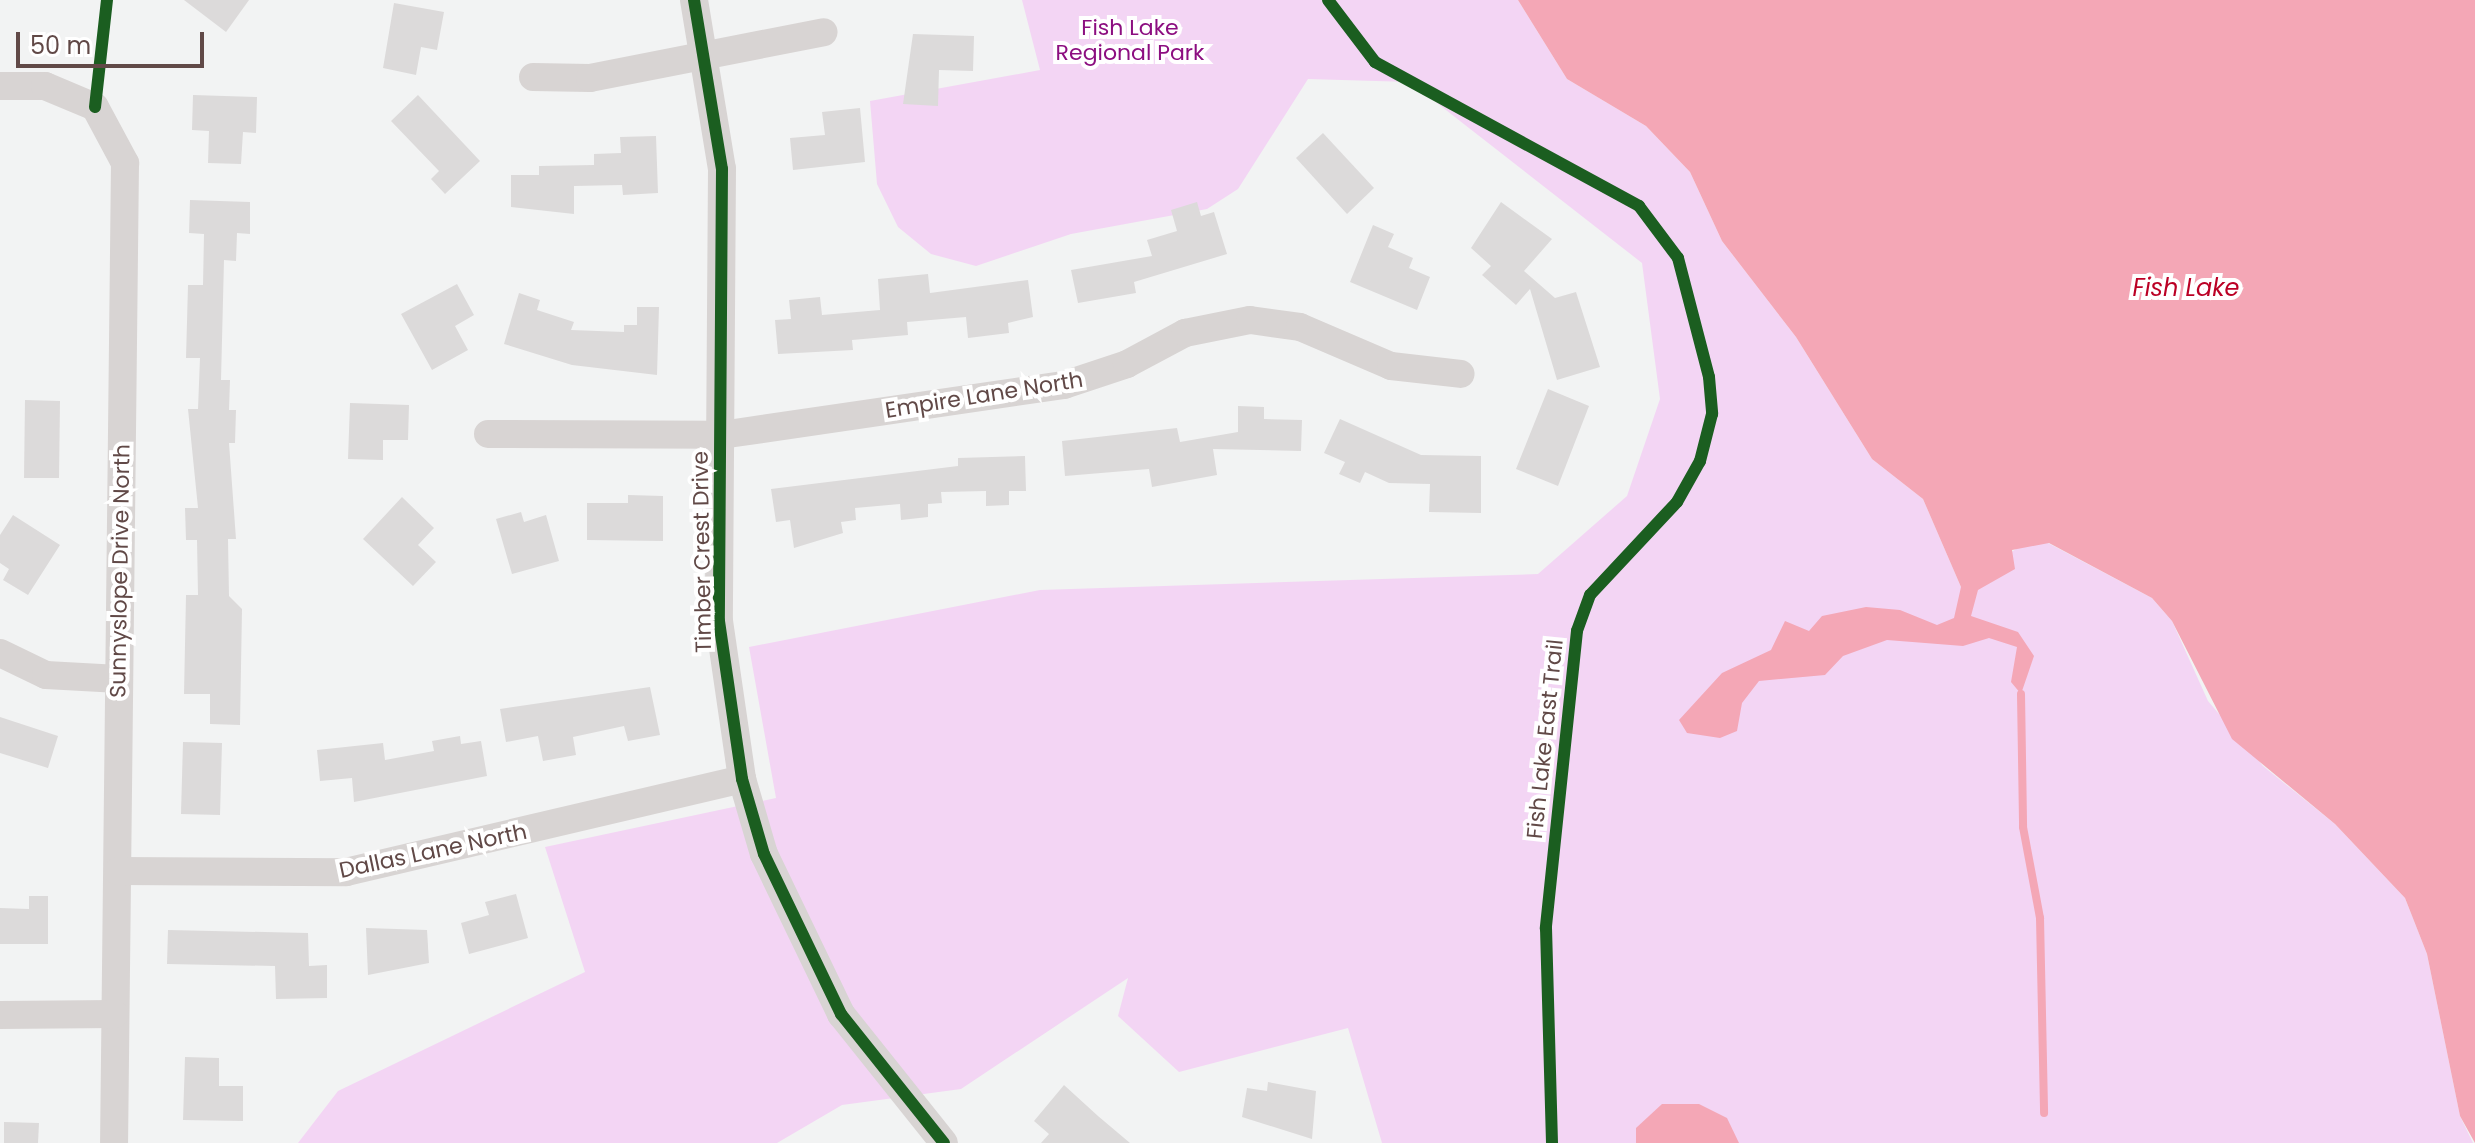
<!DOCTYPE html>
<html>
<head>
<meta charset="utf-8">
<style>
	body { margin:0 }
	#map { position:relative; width:2475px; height:1143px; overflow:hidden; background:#f2f3f3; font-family:Poppins,sans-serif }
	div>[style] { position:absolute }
	.green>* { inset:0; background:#f3d5f4 }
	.water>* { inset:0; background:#f4a7b6 }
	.stream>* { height:8px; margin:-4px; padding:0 4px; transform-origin:4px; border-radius:4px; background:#f4a7b6 }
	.building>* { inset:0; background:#dcdada }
	.minor>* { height:28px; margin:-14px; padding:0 14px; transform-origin:14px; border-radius:14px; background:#d8d4d3 }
	.cycleway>* { height:12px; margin:-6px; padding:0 6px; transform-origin:6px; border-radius:6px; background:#1b5e20 }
	span { translate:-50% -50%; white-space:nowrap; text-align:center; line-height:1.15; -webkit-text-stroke:8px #fff; paint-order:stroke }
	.park-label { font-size:22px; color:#8c0e80 }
	.street-label { font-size:22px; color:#614947 }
	.water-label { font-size:24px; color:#bb0025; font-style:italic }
	.scale { position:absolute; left:16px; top:32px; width:188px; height:36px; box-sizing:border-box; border:4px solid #614947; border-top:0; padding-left:10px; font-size:24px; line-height:28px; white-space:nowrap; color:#614947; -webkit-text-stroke:6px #fff; paint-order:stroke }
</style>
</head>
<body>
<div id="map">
	<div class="green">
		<div style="clip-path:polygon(1022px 0,1518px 0,1567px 79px,1646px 126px,1690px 172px,1722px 241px,1796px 337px,1872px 459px,1923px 499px,1961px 587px,2026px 542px,2048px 543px,2152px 598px,2172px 621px,2208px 701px,2263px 766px,2335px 824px,2405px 898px,2427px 954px,2460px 1116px,2473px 1143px,1382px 1143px,1348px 1028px,1179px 1072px,1118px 1016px,1128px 978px,961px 1089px,842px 1105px,777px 1143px,298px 1143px,338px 1091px,585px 972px,545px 847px,776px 798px,749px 647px,1040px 590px,1538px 574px,1627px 496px,1660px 399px,1642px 263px,1410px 82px,1308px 79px,1238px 189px,1207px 209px,1071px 234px,976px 266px,931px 254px,898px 227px,877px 184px,870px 101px,1040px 70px)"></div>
	</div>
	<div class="water">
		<div style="clip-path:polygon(1518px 0,2475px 0,2475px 1143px,2460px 1116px,2427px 954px,2405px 898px,2335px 824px,2232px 739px,2172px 621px,2152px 598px,2049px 543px,2012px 550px,2015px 569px,1978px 590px,1971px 616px,2018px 632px,2034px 656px,2021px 694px,2011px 682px,2017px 647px,1989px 638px,1963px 646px,1887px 640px,1843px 656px,1825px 675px,1759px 681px,1742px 703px,1737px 731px,1720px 738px,1687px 733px,1679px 720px,1722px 673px,1771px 650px,1785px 621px,1809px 631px,1822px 616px,1866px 607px,1900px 610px,1937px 625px,1954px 618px,1961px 587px,1923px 499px,1872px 459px,1796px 337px,1722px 241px,1690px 172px,1646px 126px,1567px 79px)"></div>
		<div style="clip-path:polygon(1662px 1104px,1699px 1104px,1727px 1118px,1739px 1143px,1636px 1143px,1636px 1128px)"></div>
	</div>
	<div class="stream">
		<div style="left:2021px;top:694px;width:133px;rotate:89.1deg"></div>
		<div style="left:2023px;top:827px;width:93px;rotate:79.4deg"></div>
		<div style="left:2040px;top:918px;width:195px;rotate:88.8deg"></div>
	</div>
	<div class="building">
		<div style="clip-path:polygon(184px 0,249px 0,226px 32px)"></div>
		<div style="clip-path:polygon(394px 3px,444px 12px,437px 50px,421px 47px,416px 75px,383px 68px)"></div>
		<div style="clip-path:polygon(913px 34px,974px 36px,973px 71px,939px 70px,938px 106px,903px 104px)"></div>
		<div style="clip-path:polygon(193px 95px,257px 97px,256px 133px,243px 132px,241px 164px,208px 163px,209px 131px,192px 130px)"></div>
		<div style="clip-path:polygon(418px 95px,480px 161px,445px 194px,431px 179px,439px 171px,391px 121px)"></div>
		<div style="clip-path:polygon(860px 108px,865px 162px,793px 170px,790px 138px,825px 135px,822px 112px)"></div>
		<div style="clip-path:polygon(1323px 133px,1374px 188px,1347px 214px,1296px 158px)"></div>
		<div style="clip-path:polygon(656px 136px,658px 193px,623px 195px,622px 185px,574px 186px,574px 214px,511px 207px,511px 175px,539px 175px,539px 166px,594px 165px,594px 154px,621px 153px,620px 137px)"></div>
		<div style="clip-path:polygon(190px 200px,250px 202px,250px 234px,237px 233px,236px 261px,224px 260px,221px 380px,230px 380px,229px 410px,236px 410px,235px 443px,229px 443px,236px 539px,228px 539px,229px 596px,242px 609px,240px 725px,210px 724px,210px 694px,184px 694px,186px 595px,198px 595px,197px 540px,186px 540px,185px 508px,198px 508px,188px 409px,198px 409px,200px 358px,186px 358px,188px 285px,203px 285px,204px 234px,189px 233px)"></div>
		<div style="clip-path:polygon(1197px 202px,1201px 216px,1214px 212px,1227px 254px,1134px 282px,1136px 293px,1078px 303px,1071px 270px,1152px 256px,1147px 240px,1177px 231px,1171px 210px)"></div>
		<div style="clip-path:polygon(1501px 202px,1552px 239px,1524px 271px,1555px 298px,1576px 292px,1600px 367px,1557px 380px,1530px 289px,1516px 305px,1482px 275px,1491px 266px,1471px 248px)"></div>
		<div style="clip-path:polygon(1373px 225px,1394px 234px,1388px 247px,1413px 258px,1409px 268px,1430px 277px,1417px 310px,1350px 282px)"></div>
		<div style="clip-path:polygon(928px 274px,930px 293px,1028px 280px,1033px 317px,1008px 323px,1009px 333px,968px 338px,966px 317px,907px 322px,908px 335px,852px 340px,853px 350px,778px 354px,775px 320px,791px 319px,789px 300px,820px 297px,822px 315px,880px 310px,878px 279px)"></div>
		<div style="clip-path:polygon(457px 284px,474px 315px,455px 326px,468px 350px,432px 370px,401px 314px)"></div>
		<div style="clip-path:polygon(519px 293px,540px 300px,537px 310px,574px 322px,571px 330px,624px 332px,624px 325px,637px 325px,637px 307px,659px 307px,657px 375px,572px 365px,504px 344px)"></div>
		<div style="clip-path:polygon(1548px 389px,1589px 406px,1558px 486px,1516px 469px)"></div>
		<div style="clip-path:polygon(25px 400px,60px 401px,59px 478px,24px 478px)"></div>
		<div style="clip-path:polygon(350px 403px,409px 405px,408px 440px,383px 440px,383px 460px,348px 459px)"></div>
		<div style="clip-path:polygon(1238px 406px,1264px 407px,1264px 419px,1302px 420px,1301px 451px,1213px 449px,1217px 475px,1152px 487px,1149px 469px,1065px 476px,1062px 441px,1177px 428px,1180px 442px,1238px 432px)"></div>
		<div style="clip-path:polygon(1340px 419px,1421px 455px,1481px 456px,1481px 513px,1429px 512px,1430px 484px,1389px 483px,1365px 472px,1360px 483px,1339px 474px,1345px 462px,1324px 453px)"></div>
		<div style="clip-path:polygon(1025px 456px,1026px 491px,1009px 491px,1009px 505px,986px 506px,986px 491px,941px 492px,942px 503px,928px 504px,928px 517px,901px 520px,900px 504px,855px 508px,856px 520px,841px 522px,843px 533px,794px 548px,790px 520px,776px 522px,771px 489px,958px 466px,958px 458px)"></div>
		<div style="clip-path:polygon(628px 495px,663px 496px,663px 541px,587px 540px,587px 503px,628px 503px)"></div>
		<div style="clip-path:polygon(402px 497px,434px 528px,418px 545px,436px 562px,413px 586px,363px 539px)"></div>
		<div style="clip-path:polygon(521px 512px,524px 522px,546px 515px,559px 561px,512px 574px,496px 519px)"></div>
		<div style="clip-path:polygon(13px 515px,60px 545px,28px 595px,3px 580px,9px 569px,0 563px,0 535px)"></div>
		<div style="clip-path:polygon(650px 687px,660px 735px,628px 741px,624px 726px,573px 737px,576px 755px,543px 761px,538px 736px,506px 742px,500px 709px)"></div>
		<div style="clip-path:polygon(0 717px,58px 736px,48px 768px,0 753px)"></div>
		<div style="clip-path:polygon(460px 736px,461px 744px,481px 741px,487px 776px,354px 802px,352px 778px,320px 781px,317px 750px,383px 743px,385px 760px,434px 751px,432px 741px)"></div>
		<div style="clip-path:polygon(183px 742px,222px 743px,220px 815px,181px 814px)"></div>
		<div style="clip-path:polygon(516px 894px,528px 938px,469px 954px,461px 923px,489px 915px,485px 902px)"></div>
		<div style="clip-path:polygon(29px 896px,48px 896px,48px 944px,0 944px,0 908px,29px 909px)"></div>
		<div style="clip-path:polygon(366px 928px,427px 930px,429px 963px,368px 975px)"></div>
		<div style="clip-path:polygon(168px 930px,308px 933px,309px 966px,327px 965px,327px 998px,276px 999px,275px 966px,167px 964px)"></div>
		<div style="clip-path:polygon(185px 1057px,219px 1058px,219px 1086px,243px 1086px,243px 1121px,183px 1120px)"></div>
		<div style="clip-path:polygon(1268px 1082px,1316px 1091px,1312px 1139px,1242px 1117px,1247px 1088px,1267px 1091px)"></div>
		<div style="clip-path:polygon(1064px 1085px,1098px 1116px,1130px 1143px,1041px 1143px,1049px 1134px,1034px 1121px)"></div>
		<div style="clip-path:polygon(4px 1122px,39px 1123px,38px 1143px,4px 1143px)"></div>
	</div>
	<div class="minor">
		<div style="left:694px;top:0;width:171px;rotate:80.6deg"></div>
		<div style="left:722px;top:169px;width:452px;rotate:90.4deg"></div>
		<div style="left:719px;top:621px;width:160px;rotate:81.7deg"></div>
		<div style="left:742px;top:779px;width:78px;rotate:73.7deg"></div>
		<div style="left:764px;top:854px;width:178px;rotate:64.3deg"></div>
		<div style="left:841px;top:1014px;width:165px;rotate:51.4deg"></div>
		<div style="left:533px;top:77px;width:57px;rotate:1deg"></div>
		<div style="left:590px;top:78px;width:238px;rotate:-11.1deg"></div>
		<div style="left:0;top:86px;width:45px"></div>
		<div style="left:45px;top:86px;width:54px;rotate:22.8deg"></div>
		<div style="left:95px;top:107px;width:64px;rotate:61.8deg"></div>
		<div style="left:125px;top:163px;width:980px;rotate:90.64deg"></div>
		<div style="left:488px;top:434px;width:233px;rotate:0.2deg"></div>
		<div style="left:721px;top:435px;width:347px;rotate:-8.3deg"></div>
		<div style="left:1064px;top:385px;width:66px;rotate:-18.4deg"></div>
		<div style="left:1127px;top:364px;width:66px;rotate:-28.1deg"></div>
		<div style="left:1185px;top:333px;width:66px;rotate:-11.3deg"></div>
		<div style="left:1250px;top:320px;width:50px;rotate:8deg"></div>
		<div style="left:1300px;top:327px;width:99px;rotate:23.2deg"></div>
		<div style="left:1391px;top:366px;width:70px;rotate:6.5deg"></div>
		<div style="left:0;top:653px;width:51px;rotate:25.6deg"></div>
		<div style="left:46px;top:675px;width:73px;rotate:3.1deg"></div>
		<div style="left:118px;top:871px;width:228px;rotate:0.3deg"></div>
		<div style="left:346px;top:872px;width:407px;rotate:-13.2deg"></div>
		<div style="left:0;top:1015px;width:115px;rotate:-0.5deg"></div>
	</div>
	<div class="cycleway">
		<div style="left:694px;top:0;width:171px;rotate:80.6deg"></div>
		<div style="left:722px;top:169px;width:452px;rotate:90.4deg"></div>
		<div style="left:719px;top:621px;width:160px;rotate:81.7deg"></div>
		<div style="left:742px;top:779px;width:78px;rotate:73.7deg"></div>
		<div style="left:764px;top:854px;width:178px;rotate:64.3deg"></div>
		<div style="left:841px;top:1014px;width:165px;rotate:51.4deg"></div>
		<div style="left:1328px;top:0;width:78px;rotate:52.8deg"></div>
		<div style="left:1375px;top:62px;width:301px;rotate:28.6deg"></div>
		<div style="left:1639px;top:206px;width:65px;rotate:53.1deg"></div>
		<div style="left:1678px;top:258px;width:123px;rotate:75.4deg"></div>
		<div style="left:1709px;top:377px;width:37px;rotate:85deg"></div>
		<div style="left:1712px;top:414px;width:49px;rotate:104.3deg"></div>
		<div style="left:1700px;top:461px;width:47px;rotate:119.3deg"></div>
		<div style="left:1677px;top:502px;width:127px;rotate:133.1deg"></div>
		<div style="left:1590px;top:595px;width:38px;rotate:110deg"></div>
		<div style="left:1577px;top:631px;width:299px;rotate:96deg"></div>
		<div style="left:1546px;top:928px;width:215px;rotate:88.4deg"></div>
		<div style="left:95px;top:107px;width:108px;rotate:-83.6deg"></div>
	</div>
	<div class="park-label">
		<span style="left:1130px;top:40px">Fish Lake<br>Regional Park</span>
	</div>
	<div class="street-label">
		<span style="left:984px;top:395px;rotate:-9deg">Empire Lane North</span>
		<span style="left:702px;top:552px;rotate:-91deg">Timber Crest Drive</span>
		<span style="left:120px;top:571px;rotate:-89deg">Sunnyslope Drive North</span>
		<span style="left:1545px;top:739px;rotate:-84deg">Fish Lake East Trail</span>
		<span style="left:433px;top:851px;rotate:-12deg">Dallas Lane North</span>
	</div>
	<div class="water-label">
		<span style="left:2186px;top:288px">Fish Lake</span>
	</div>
	<div class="scale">50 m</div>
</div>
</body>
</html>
